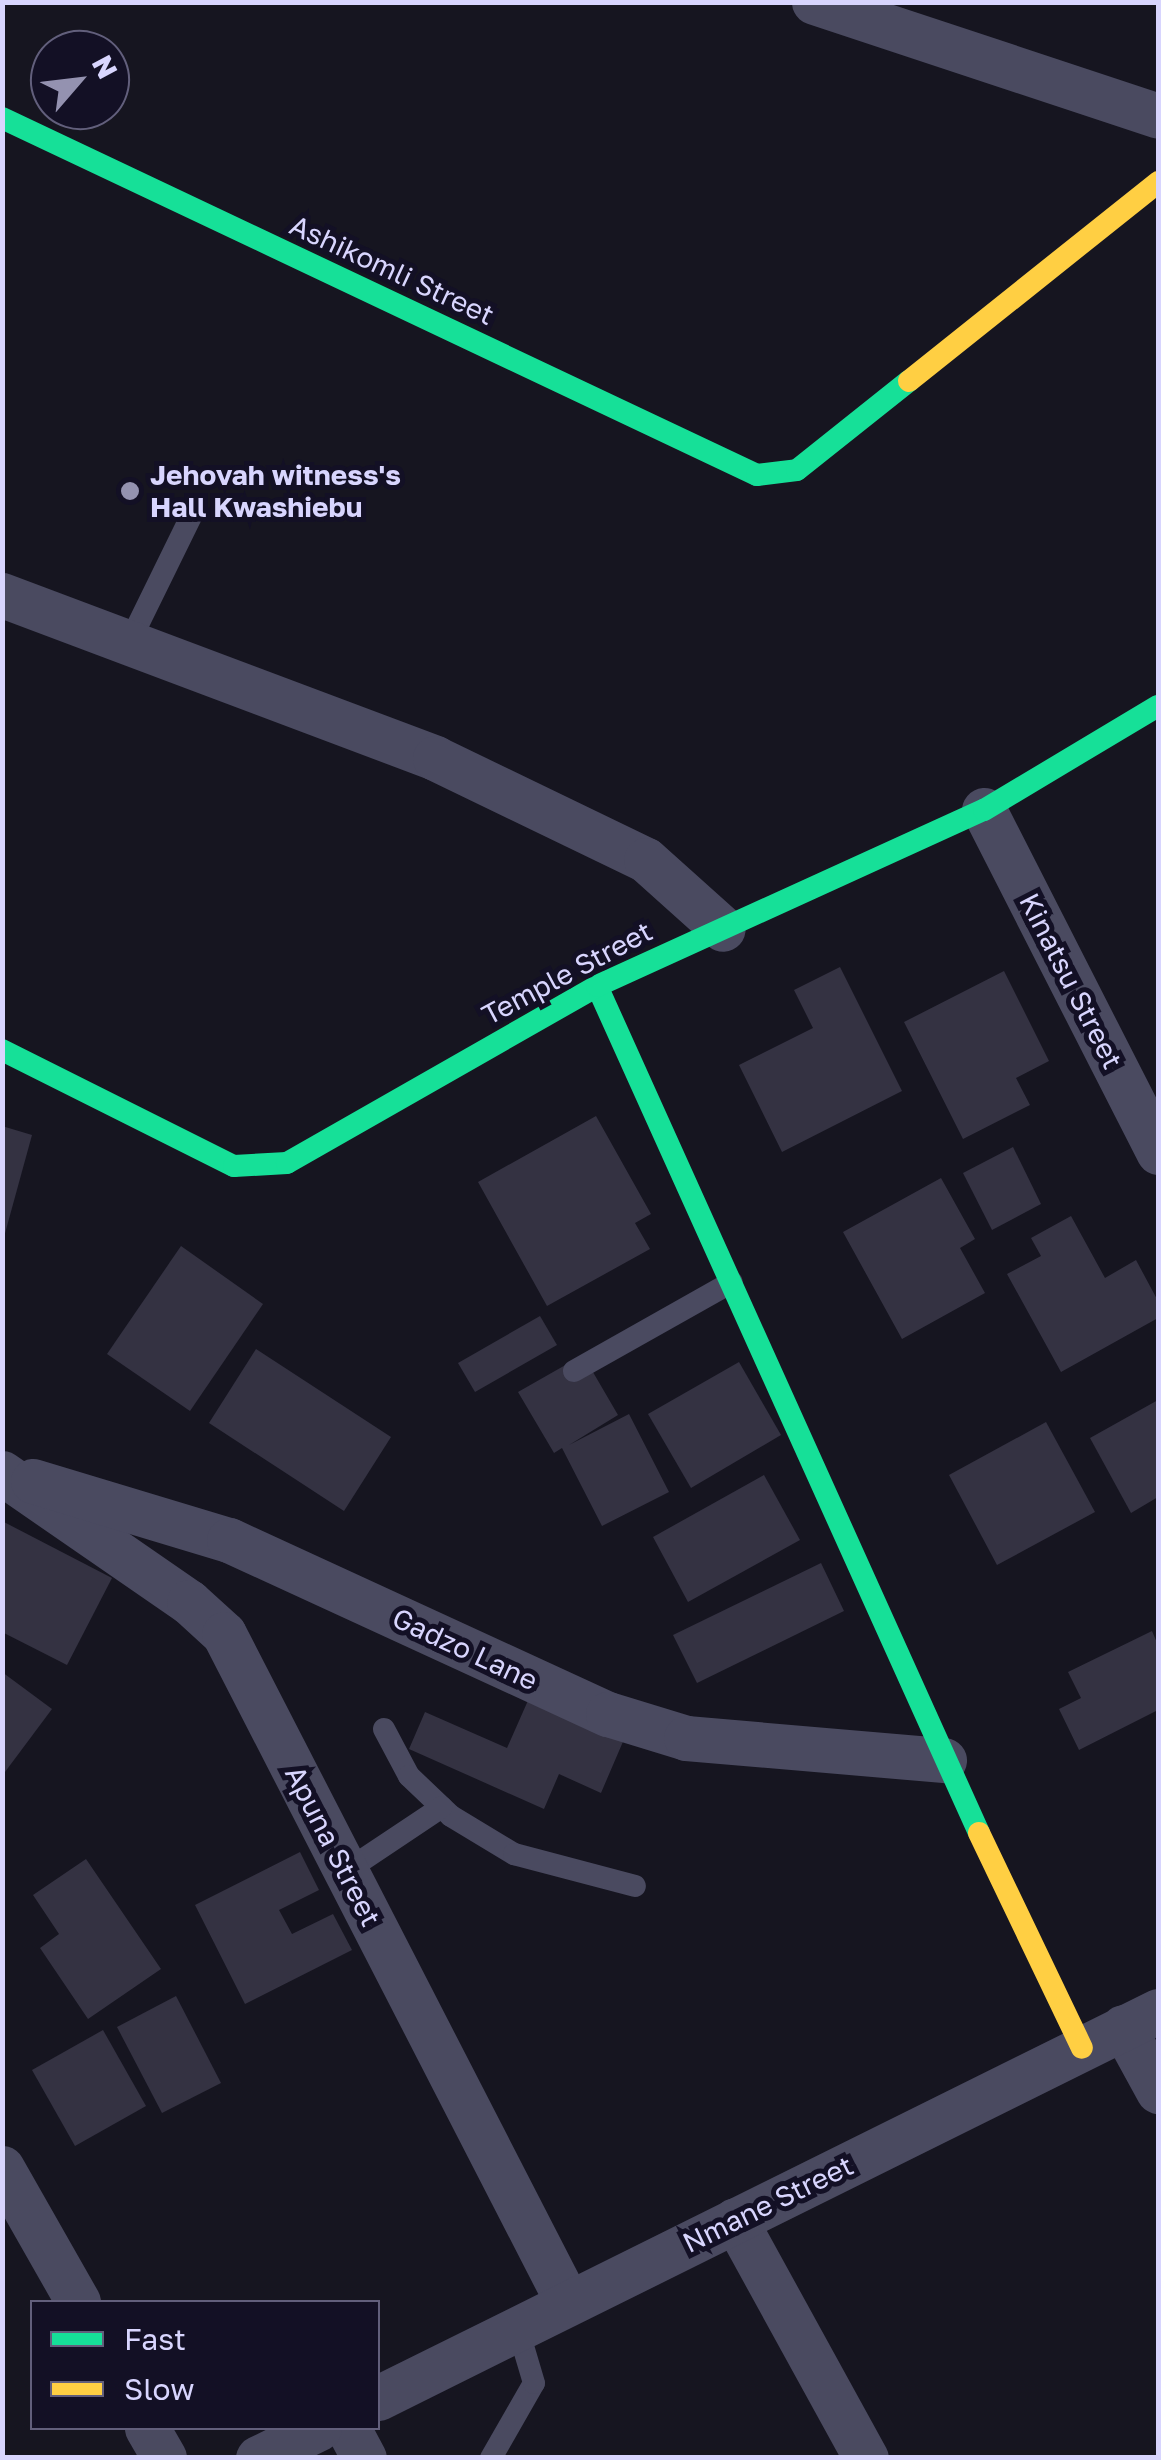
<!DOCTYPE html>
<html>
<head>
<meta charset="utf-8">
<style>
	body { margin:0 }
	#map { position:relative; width:1161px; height:2460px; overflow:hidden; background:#161520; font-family:"Golos Text",sans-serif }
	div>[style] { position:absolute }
	.building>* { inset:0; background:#343242 }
	.lane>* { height:22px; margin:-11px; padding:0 11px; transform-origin:11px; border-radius:11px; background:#4a4a60 }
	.street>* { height:45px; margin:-22.5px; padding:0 22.5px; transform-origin:22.5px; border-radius:22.5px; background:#4a4a60 }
	.fast>* { height:22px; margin:-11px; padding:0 11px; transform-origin:11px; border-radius:11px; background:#16e098 }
	.slow>* { height:22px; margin:-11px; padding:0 11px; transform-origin:11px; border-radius:11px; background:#ffcf43 }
	.dots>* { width:28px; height:28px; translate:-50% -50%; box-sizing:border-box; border:5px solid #131025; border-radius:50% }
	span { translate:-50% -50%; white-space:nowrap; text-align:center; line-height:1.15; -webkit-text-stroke:10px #131025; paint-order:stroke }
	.street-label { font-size:28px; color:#d8d5fe }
	.poi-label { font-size:28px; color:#d8d5fe; font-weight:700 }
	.left { translate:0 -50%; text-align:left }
	.frame { position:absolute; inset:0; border:5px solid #d8d5fe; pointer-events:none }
	.legend { position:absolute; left:30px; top:2300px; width:350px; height:130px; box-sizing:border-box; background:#131025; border:2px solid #625f7c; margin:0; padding:12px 18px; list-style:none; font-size:30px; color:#d8d5fe }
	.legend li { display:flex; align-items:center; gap:20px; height:50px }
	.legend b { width:50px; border:2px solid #625f7c }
	.north { position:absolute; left:30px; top:30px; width:100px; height:100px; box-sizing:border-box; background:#131025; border:2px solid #625f7c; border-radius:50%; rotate:62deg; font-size:28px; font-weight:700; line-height:40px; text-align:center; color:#d8d5fe }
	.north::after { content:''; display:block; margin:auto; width:35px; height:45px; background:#9492b0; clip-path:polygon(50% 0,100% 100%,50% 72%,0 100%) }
</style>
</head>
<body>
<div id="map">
	<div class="building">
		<div style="clip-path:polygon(840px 967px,902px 1091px,782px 1152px,739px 1065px,813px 1028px,794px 990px)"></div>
		<div style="clip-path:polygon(1004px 971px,1049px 1061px,1016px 1078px,1030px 1105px,963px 1139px,904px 1022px)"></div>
		<div style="clip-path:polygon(596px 1116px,651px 1214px,635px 1223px,650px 1249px,547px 1306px,478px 1182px)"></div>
		<div style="clip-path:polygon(2px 1126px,32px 1135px,4px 1237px,2px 1237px)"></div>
		<div style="clip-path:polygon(1013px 1147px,1041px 1204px,992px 1230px,963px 1173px)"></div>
		<div style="clip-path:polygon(941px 1178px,975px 1239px,960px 1248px,985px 1293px,902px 1339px,843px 1232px)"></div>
		<div style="clip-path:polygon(1071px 1216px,1105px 1278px,1136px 1260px,1158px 1301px,1158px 1318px,1061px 1372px,1007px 1274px,1041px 1256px,1031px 1238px)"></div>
		<div style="clip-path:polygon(181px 1246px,263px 1304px,190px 1411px,107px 1354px)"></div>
		<div style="clip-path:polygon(540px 1316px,557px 1345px,475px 1392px,458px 1363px)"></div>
		<div style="clip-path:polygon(256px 1349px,391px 1437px,344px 1511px,209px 1423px)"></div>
		<div style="clip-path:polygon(583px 1355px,618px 1415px,569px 1445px,629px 1414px,669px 1492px,602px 1526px,562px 1448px,554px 1453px,518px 1392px)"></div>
		<div style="clip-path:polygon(739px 1362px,781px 1435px,691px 1488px,648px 1414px)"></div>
		<div style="clip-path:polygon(1158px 1400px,1158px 1497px,1131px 1513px,1090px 1438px)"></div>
		<div style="clip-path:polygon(1046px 1422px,1095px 1512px,997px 1565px,949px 1475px)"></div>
		<div style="clip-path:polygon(764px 1475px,800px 1540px,688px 1602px,653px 1537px)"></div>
		<div style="clip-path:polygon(2px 1521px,112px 1578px,67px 1665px,2px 1632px)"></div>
		<div style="clip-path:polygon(821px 1563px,844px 1611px,697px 1683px,673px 1635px)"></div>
		<div style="clip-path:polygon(1152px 1631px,1158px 1645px,1158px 1710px,1079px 1750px,1059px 1709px,1081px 1698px,1068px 1672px)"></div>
		<div style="clip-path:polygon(2px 1672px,52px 1709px,2px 1776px)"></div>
		<div style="clip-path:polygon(530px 1696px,625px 1737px,601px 1793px,559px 1774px,544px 1809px,409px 1749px,425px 1712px,507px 1748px)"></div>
		<div style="clip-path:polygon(300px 1852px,319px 1890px,279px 1910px,292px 1934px,333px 1914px,352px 1950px,245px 2004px,195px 1905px)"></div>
		<div style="clip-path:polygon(86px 1859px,161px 1969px,88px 2019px,40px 1948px,59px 1934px,33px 1895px)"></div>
		<div style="clip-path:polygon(176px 1996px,221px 2083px,162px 2113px,117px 2027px)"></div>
		<div style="clip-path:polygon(103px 2030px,146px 2106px,75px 2146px,32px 2070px)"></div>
	</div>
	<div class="lane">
		<div style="left:128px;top:645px;width:150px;rotate:-63.9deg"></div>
		<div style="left:574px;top:1371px;width:181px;rotate:-29.4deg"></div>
		<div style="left:384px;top:1729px;width:53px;rotate:62deg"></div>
		<div style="left:409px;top:1776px;width:58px;rotate:43.6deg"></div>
		<div style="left:451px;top:1816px;width:74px;rotate:31.1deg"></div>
		<div style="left:514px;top:1854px;width:125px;rotate:14.8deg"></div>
		<div style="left:346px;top:1871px;width:115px;rotate:-33.7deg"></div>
		<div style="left:491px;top:2458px;width:86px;rotate:-60.2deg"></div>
		<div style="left:534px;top:2383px;width:56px;rotate:-106.5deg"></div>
	</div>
	<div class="street">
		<div style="left:814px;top:2px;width:362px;rotate:18.3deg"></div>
		<div style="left:2px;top:595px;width:463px;rotate:20.6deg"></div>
		<div style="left:435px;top:758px;width:234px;rotate:25.8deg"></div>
		<div style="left:646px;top:860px;width:103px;rotate:41.9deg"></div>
		<div style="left:984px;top:810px;width:384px;rotate:63deg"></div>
		<div style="left:2px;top:1473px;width:227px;rotate:34.6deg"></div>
		<div style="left:189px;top:1602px;width:47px;rotate:42.4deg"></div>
		<div style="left:224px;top:1634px;width:752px;rotate:62.79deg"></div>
		<div style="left:33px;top:1481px;width:205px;rotate:16.8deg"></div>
		<div style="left:229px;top:1540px;width:417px;rotate:24.7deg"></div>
		<div style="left:608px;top:1714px;width:82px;rotate:17.1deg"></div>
		<div style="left:686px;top:1738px;width:259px;rotate:4.9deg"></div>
		<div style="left:1123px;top:2027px;width:73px;rotate:61.3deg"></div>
		<div style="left:2px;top:2168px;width:154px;rotate:60.4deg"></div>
		<div style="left:735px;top:2220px;width:272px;rotate:61.2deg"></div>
		<div style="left:378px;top:2398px;width:871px;rotate:-26.39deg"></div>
		<div style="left:147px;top:2428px;width:34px;rotate:60deg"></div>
		<div style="left:348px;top:2428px;width:34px;rotate:62deg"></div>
		<div style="left:258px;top:2458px;width:68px;rotate:-26.2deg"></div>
	</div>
	<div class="fast">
		<div style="left:2px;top:118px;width:835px;rotate:25.31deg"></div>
		<div style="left:757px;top:475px;width:40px;rotate:-7.1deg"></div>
		<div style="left:797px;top:470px;width:143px;rotate:-38.5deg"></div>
		<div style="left:597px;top:986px;width:929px;rotate:65.72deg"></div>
		<div style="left:2px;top:1050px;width:259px;rotate:26.6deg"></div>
		<div style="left:234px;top:1166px;width:53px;rotate:-3.2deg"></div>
		<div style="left:287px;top:1163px;width:357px;rotate:-29.7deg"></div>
		<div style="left:597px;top:986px;width:425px;rotate:-24.5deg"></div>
		<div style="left:984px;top:810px;width:203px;rotate:-30.9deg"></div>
	</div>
	<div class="slow">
		<div style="left:909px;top:381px;width:319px;rotate:-38.6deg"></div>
		<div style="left:979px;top:1833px;width:238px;rotate:64.4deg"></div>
	</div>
	<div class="dots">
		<div style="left:130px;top:491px;background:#9492b0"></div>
	</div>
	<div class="street-label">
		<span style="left:392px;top:270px;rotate:25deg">Ashikomli Street</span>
		<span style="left:567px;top:973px;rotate:-28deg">Temple Street</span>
		<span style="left:1071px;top:981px;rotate:63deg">Kinatsu Street</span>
		<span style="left:465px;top:1649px;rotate:25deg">Gadzo Lane</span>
		<span style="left:333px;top:1846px;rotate:63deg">Apuna Street</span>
		<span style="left:768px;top:2204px;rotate:-26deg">Nmane Street</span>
	</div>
	<div class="poi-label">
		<span class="left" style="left:150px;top:491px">Jehovah witness's<br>Hall Kwashiebu</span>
	</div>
	<div class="frame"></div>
	<ul class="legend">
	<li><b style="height:12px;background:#16e098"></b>Fast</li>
	<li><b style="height:12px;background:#ffcf43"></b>Slow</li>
	</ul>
	<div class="north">N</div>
</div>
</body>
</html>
